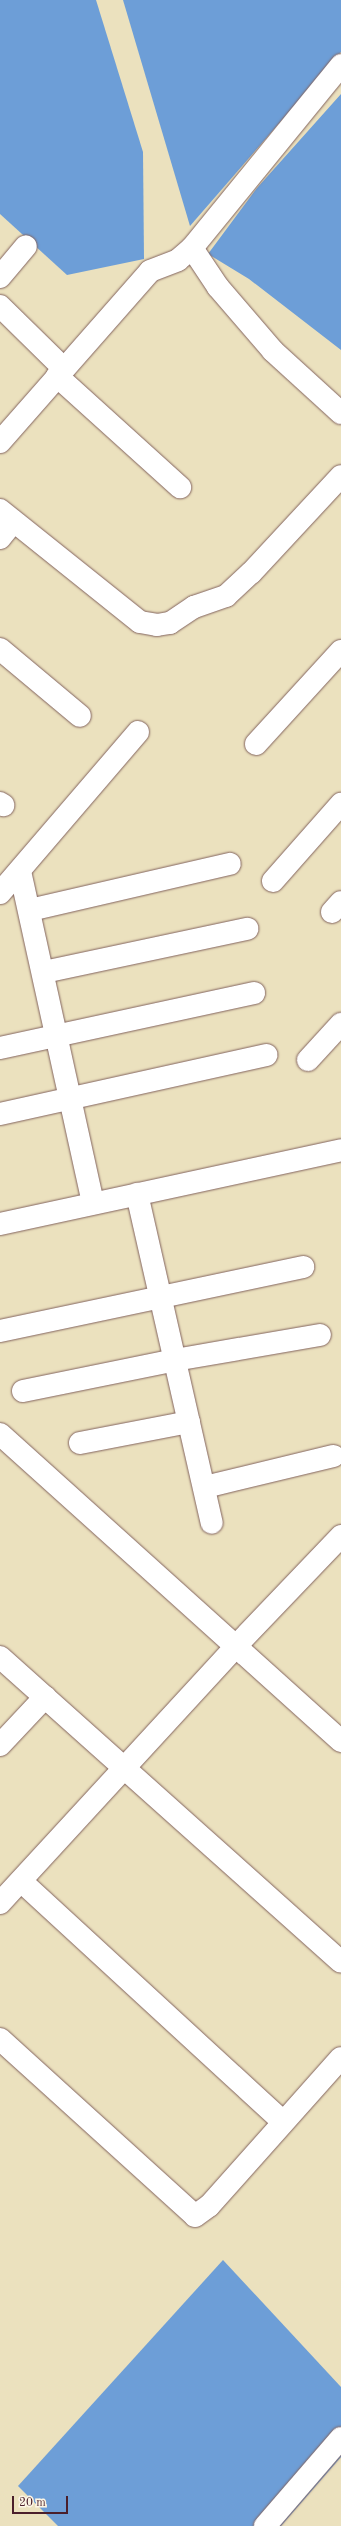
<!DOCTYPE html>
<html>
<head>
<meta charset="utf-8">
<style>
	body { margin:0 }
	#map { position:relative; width:341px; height:2526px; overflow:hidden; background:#ebe1be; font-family:"Old Standard TT",serif }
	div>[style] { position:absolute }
	.water>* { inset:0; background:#6d9ed7 }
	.roads { filter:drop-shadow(0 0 1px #82635e) drop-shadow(0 0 1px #82635e) }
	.minor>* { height:22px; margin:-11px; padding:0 11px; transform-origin:11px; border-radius:11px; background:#fff }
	span { translate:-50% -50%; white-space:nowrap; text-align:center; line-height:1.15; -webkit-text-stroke:3.5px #fcf5e5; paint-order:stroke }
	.scale { position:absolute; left:12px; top:2496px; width:56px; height:18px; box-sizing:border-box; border:2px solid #4a1f2b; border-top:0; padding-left:5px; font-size:12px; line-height:14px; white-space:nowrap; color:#4a1f2b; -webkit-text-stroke:3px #fcf5e5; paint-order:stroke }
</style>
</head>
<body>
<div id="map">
	<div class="water">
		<div style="clip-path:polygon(0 0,96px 0,143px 152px,144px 259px,67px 275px,0 214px)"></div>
		<div style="clip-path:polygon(123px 0,341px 0,341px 52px,190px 226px)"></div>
		<div style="clip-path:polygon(341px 94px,341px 350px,249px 279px,208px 254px,257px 188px)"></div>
		<div style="clip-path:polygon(223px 2260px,341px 2387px,341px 2457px,281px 2526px,58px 2526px,18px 2486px)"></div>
	</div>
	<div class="roads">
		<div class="minor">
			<div style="left:192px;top:248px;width:47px;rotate:56.3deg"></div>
			<div style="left:218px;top:287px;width:84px;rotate:49.3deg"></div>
			<div style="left:273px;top:351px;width:92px;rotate:42.4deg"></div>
			<div style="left:0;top:277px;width:40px;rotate:-50deg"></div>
			<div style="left:0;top:306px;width:88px;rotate:44.5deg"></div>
			<div style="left:57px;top:376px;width:166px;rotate:42.1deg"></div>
			<div style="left:0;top:442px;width:227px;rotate:-48.7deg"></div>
			<div style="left:150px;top:271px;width:30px;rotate:-21deg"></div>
			<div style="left:178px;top:260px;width:18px;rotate:-41deg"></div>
			<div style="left:192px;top:248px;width:236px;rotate:-50.8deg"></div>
			<div style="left:0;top:510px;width:179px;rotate:38.7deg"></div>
			<div style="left:140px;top:622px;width:17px;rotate:10deg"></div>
			<div style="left:157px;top:625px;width:13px;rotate:-9deg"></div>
			<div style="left:170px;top:623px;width:29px;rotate:-34deg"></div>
			<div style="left:194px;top:607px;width:34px;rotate:-19deg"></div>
			<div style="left:226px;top:596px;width:34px;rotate:-43deg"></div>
			<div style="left:251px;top:573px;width:132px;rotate:-47.1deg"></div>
			<div style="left:0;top:538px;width:21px;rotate:-51deg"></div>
			<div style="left:0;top:649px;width:104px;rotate:39.9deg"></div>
			<div style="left:256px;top:744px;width:126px;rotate:-47.6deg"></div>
			<div style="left:0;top:803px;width:4px;rotate:34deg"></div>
			<div style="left:20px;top:871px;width:340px;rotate:77.6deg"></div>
			<div style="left:273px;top:881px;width:103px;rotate:-48.6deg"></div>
			<div style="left:0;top:893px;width:212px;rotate:-49.4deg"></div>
			<div style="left:30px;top:910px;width:205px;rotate:-13deg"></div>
			<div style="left:332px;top:912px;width:13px;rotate:-48deg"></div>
			<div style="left:44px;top:972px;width:208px;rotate:-12deg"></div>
			<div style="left:0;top:1048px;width:260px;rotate:-12.2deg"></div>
			<div style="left:308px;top:1060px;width:49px;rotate:-47.5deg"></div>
			<div style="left:0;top:1114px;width:273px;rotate:-12.5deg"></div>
			<div style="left:137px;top:1194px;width:337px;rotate:77.2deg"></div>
			<div style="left:0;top:1224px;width:349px;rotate:-12.2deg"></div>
			<div style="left:0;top:1331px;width:310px;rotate:-11.9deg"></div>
			<div style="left:23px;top:1391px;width:155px;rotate:-11.5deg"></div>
			<div style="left:175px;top:1360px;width:147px;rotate:-9.8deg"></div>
			<div style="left:0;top:1434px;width:459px;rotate:42deg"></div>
			<div style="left:80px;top:1443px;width:111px;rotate:-10.9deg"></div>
			<div style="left:205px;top:1487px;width:132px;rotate:-13.6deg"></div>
			<div style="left:0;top:1657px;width:457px;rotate:41.8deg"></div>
			<div style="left:0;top:1745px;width:66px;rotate:-46.8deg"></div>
			<div style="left:21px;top:1881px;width:356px;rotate:42.6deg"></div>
			<div style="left:0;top:1903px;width:349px;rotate:-47.4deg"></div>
			<div style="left:236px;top:1646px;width:152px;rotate:-46.3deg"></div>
			<div style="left:0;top:2039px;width:263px;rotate:42.2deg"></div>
			<div style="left:195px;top:2216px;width:17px;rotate:-36deg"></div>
			<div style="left:209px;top:2206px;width:198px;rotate:-48.3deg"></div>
			<div style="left:265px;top:2526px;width:116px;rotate:-49.2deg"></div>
		</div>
	</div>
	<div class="scale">20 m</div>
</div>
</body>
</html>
